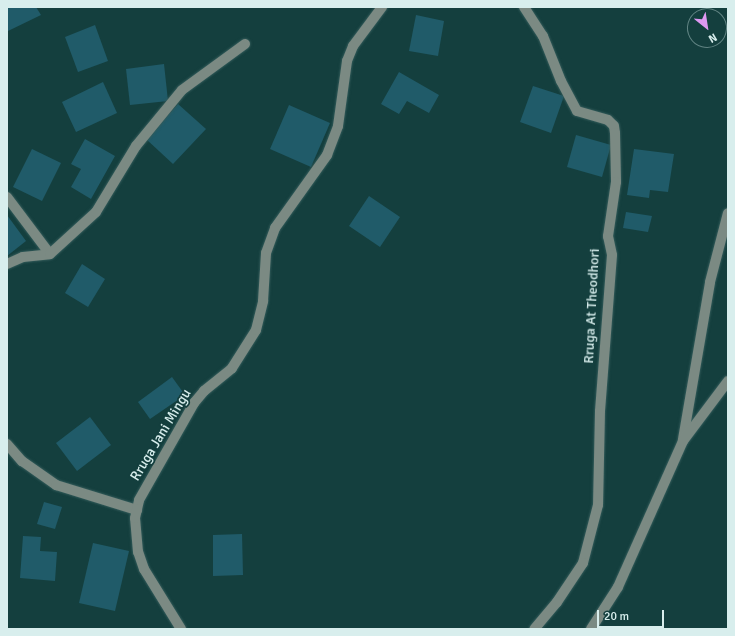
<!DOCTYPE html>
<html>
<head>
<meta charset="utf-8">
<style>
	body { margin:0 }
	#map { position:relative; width:735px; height:636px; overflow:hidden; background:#143f3e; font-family:Signika,sans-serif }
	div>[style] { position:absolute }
	.building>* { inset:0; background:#205b69 }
	.roads { filter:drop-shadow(0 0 1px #335b5a) drop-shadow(0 0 1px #335b5a) }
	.minor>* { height:10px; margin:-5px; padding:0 5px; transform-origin:5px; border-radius:5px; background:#7b8a83 }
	span { translate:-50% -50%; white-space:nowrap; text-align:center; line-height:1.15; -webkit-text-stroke:3.5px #143f3e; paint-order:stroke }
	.street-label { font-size:14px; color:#d8eeed }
	.frame { position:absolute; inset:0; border:8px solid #d8eeed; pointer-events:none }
	.north { position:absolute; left:687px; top:8px; width:40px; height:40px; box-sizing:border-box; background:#143f3e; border:1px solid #628584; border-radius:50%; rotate:150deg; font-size:11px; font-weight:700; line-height:16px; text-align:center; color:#d8eeed }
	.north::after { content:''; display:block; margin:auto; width:14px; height:18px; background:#de98f2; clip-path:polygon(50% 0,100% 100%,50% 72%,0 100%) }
	.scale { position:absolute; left:597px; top:610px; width:67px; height:18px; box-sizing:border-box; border:2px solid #d8eeed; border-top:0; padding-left:5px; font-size:12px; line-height:14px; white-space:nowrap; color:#d8eeed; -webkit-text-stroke:3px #143f3e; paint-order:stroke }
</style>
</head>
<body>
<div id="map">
	<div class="building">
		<div style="clip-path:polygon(7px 7px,36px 7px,41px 15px,8px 31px)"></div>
		<div style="clip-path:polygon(416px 15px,444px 21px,438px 56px,409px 51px)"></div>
		<div style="clip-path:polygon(95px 25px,108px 61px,78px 72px,65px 37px)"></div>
		<div style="clip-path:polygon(164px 64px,168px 101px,130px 105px,126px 69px)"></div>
		<div style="clip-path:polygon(399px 72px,439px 95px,429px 113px,407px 101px,399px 114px,381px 104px)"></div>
		<div style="clip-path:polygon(103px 82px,117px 113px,76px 132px,62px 102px)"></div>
		<div style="clip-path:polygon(533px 86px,564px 96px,551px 133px,520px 122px)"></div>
		<div style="clip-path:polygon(178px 104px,206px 129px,173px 164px,146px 139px)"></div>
		<div style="clip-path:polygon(289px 105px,330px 123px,311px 167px,270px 149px)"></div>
		<div style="clip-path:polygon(576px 135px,611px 145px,602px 177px,567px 167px)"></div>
		<div style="clip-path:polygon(85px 139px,115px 156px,91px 199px,71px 187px,81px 169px,71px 164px)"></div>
		<div style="clip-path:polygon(32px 149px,61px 163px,42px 201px,13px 187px)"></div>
		<div style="clip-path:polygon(634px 149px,674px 154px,668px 192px,650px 190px,649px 198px,627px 195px)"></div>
		<div style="clip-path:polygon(369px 196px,400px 217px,380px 247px,349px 226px)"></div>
		<div style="clip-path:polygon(626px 212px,652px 216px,648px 232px,623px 228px)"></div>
		<div style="clip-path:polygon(7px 215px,26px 241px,7px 256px)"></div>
		<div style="clip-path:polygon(82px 264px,105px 279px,88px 307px,65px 293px)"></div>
		<div style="clip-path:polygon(172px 377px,185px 395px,150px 419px,138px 402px)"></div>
		<div style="clip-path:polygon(90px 417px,111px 445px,77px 471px,56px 443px)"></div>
		<div style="clip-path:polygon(44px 502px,62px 507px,55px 529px,37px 524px)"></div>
		<div style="clip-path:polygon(242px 534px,243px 575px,213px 576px,213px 535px)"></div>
		<div style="clip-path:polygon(23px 536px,41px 537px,40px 551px,57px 552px,55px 581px,20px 578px)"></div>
		<div style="clip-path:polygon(93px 543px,129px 551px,115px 611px,79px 603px)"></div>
	</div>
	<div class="roads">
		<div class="minor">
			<div style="left:524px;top:7px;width:35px;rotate:57deg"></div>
			<div style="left:543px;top:36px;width:48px;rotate:68.2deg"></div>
			<div style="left:561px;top:81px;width:34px;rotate:62deg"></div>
			<div style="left:577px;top:111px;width:32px;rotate:16deg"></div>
			<div style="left:608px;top:120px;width:8px;rotate:45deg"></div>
			<div style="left:614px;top:126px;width:7px;rotate:82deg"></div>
			<div style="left:615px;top:133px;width:49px;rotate:88.8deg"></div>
			<div style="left:616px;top:182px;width:55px;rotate:98.4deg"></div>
			<div style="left:608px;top:236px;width:19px;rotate:78deg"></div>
			<div style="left:612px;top:255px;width:156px;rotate:94.4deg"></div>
			<div style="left:600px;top:411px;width:94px;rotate:91.2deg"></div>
			<div style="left:598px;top:505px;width:60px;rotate:104.5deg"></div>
			<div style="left:583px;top:563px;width:47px;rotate:123.7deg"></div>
			<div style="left:557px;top:602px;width:35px;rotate:130deg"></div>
			<div style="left:7px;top:197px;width:71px;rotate:53deg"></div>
			<div style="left:7px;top:264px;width:17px;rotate:-24deg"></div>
			<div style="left:23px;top:257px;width:27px;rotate:-6deg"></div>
			<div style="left:50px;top:254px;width:62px;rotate:-42.4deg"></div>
			<div style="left:96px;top:212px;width:77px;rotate:-58.8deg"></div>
			<div style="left:136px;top:146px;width:72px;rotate:-50.6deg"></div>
			<div style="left:182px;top:90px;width:78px;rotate:-36.1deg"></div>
			<div style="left:683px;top:439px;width:159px;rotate:-80.2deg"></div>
			<div style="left:710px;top:282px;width:71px;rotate:-75.4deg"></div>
			<div style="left:7px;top:444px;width:23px;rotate:49deg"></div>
			<div style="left:22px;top:461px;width:42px;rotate:35.2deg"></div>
			<div style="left:56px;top:485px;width:85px;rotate:17.2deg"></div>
			<div style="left:181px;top:629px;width:70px;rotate:-121.7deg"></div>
			<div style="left:144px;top:569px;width:18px;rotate:-109deg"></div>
			<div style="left:138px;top:552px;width:34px;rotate:-95deg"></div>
			<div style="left:135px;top:518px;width:18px;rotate:-77deg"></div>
			<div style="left:139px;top:500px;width:112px;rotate:-60.4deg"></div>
			<div style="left:194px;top:403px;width:16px;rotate:-50deg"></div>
			<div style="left:204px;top:391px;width:36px;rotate:-39deg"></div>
			<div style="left:232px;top:368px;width:45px;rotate:-57.7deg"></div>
			<div style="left:256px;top:330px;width:30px;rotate:-76deg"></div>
			<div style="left:263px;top:301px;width:48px;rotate:-86.4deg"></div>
			<div style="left:266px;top:253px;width:27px;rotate:-70deg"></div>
			<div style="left:275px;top:228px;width:90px;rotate:-54.5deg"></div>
			<div style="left:327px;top:155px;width:31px;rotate:-69deg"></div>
			<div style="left:338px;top:126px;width:66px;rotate:-82.1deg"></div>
			<div style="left:347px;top:61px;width:16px;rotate:-68deg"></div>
			<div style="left:353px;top:46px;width:49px;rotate:-53.4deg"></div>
			<div style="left:591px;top:629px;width:50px;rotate:-57.3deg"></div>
			<div style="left:618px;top:587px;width:160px;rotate:-66deg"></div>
			<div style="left:683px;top:441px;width:75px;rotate:-53.1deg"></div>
		</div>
	</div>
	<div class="street-label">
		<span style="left:592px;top:306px;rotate:-87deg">Rruga At Theodhori</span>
		<span style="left:161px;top:435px;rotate:-59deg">Rruga Jani Mingu</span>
	</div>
	<div class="frame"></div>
	<div class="north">N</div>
	<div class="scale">20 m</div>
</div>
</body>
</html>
